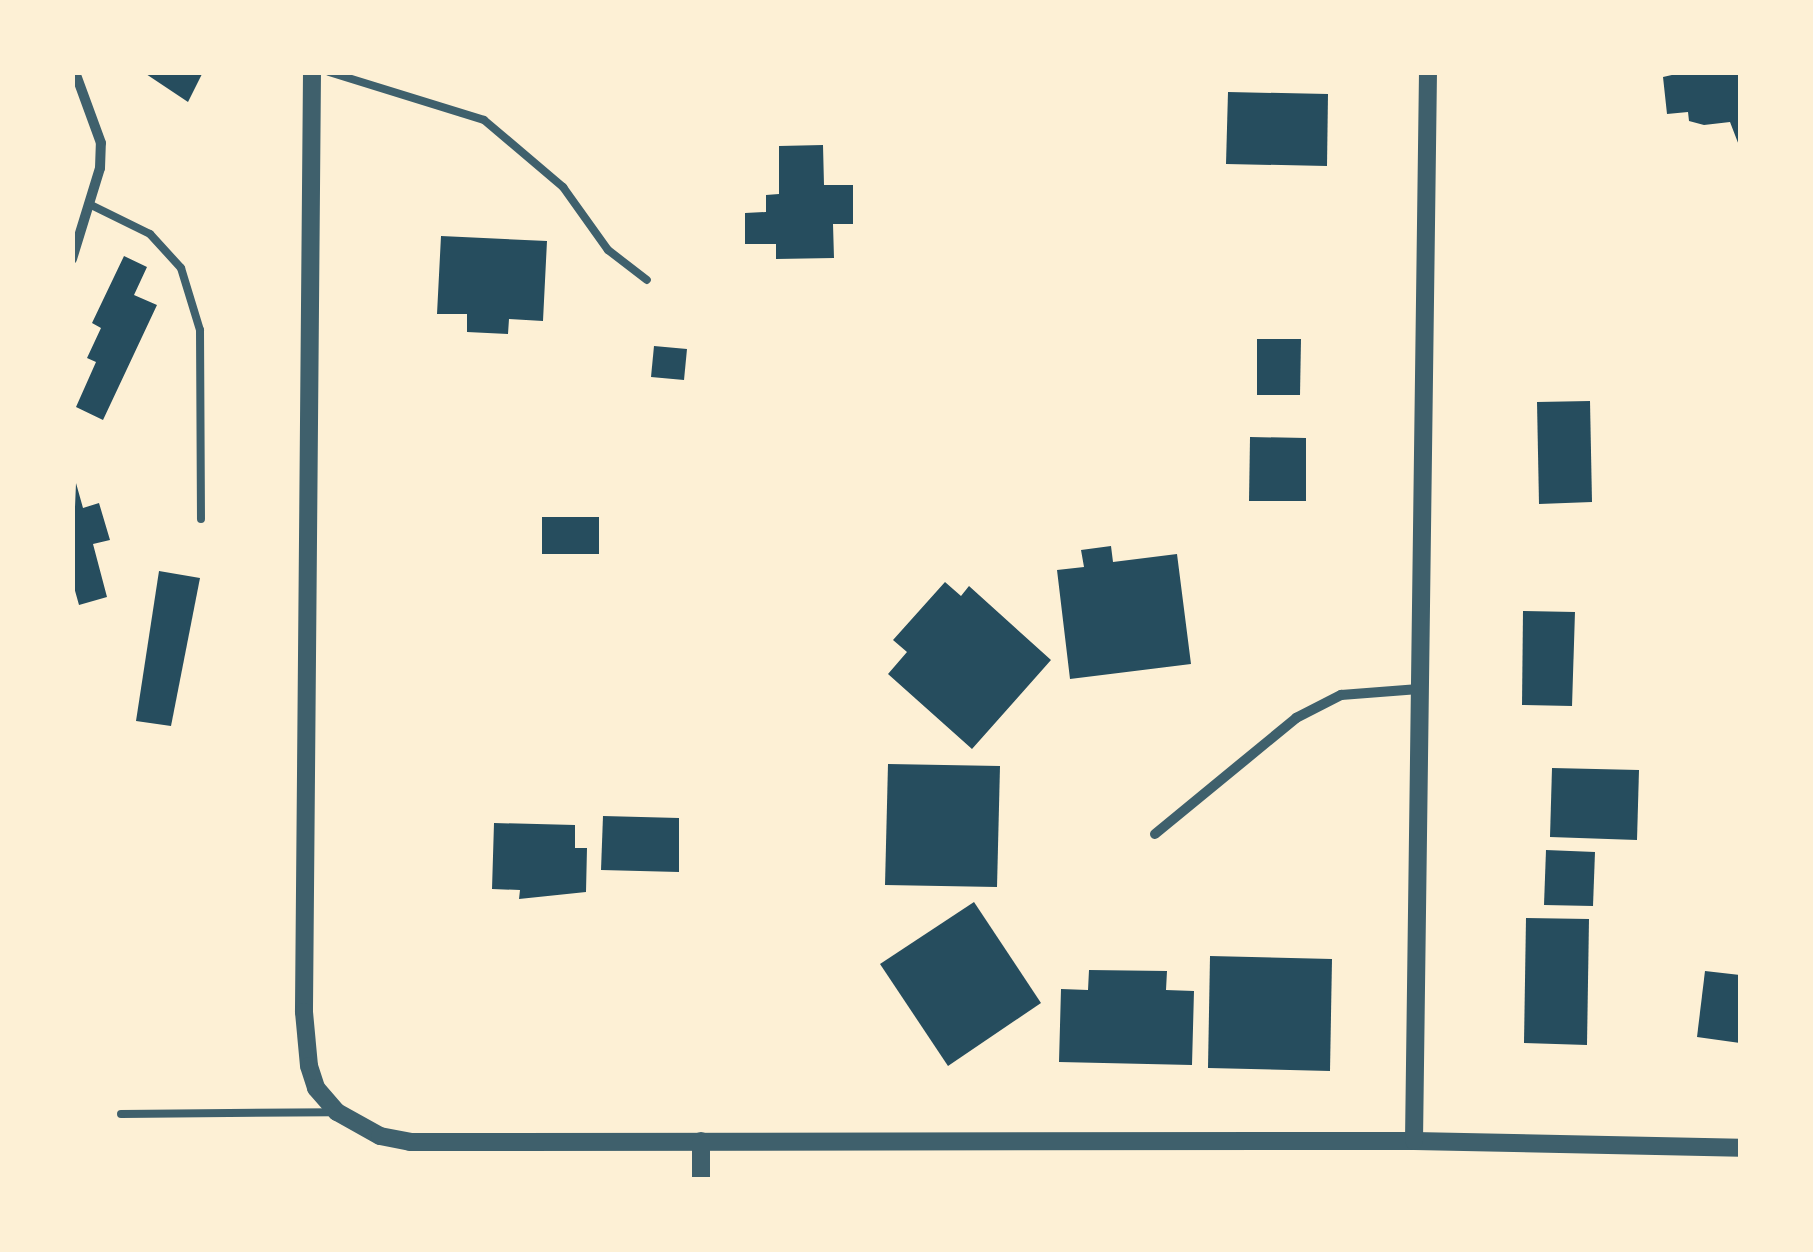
<!DOCTYPE html>
<html>
<head>
<meta charset="utf-8">
<style>
	body { margin:0 }
	#map { position:relative; width:1813px; height:1252px; overflow:hidden; background:#fdf0d5; font-family:Lato,sans-serif }
	div>[style] { position:absolute }
	.building>* { inset:0; background:#264d5e }
	.service>* { height:8px; margin:-4px; padding:0 4px; transform-origin:4px; border-radius:4px; background:#3f606c }
	.minor>* { height:10px; margin:-5px; padding:0 5px; transform-origin:5px; border-radius:5px; background:#3f606c }
	.tertiary>* { height:18px; margin:-9px; padding:0 9px; transform-origin:9px; border-radius:9px; background:#3f606c }
	span { translate:-50% -50%; white-space:nowrap; text-align:center; line-height:1.15; -webkit-text-stroke:9px #fdf0d5; paint-order:stroke }
	.frame { position:absolute; inset:0; border:75px solid #fdf0d5; pointer-events:none }
</style>
</head>
<body>
<div id="map">
	<div class="building">
		<div style="clip-path:polygon(143px 72px,203px 72px,188px 102px)"></div>
		<div style="clip-path:polygon(1685px 72px,1740px 72px,1740px 148px,1730px 122px,1704px 125px,1689px 121px,1688px 112px,1667px 114px,1663px 77px)"></div>
		<div style="clip-path:polygon(1228px 92px,1328px 94px,1327px 166px,1226px 164px)"></div>
		<div style="clip-path:polygon(823px 145px,824px 185px,853px 185px,853px 224px,833px 224px,834px 258px,776px 259px,776px 244px,745px 244px,745px 213px,766px 212px,766px 195px,779px 194px,779px 146px)"></div>
		<div style="clip-path:polygon(441px 236px,547px 241px,543px 321px,509px 319px,508px 334px,467px 332px,467px 314px,437px 314px)"></div>
		<div style="clip-path:polygon(124px 256px,147px 267px,134px 295px,157px 305px,103px 420px,76px 407px,96px 362px,87px 358px,101px 328px,92px 323px)"></div>
		<div style="clip-path:polygon(1257px 339px,1301px 339px,1300px 395px,1257px 395px)"></div>
		<div style="clip-path:polygon(654px 346px,687px 349px,684px 380px,651px 377px)"></div>
		<div style="clip-path:polygon(1590px 401px,1592px 502px,1539px 504px,1537px 402px)"></div>
		<div style="clip-path:polygon(1250px 437px,1306px 438px,1306px 501px,1249px 501px)"></div>
		<div style="clip-path:polygon(76px 483px,83px 508px,99px 503px,110px 540px,93px 544px,107px 597px,79px 605px,72px 580px)"></div>
		<div style="clip-path:polygon(542px 517px,599px 517px,599px 554px,542px 554px)"></div>
		<div style="clip-path:polygon(1111px 546px,1113px 562px,1177px 554px,1191px 664px,1070px 679px,1057px 570px,1084px 567px,1081px 550px)"></div>
		<div style="clip-path:polygon(159px 571px,200px 578px,171px 726px,136px 721px)"></div>
		<div style="clip-path:polygon(945px 582px,961px 596px,969px 586px,1051px 660px,972px 749px,888px 674px,907px 652px,893px 640px)"></div>
		<div style="clip-path:polygon(1523px 611px,1575px 612px,1572px 706px,1522px 705px)"></div>
		<div style="clip-path:polygon(888px 764px,1000px 766px,997px 887px,885px 885px)"></div>
		<div style="clip-path:polygon(1552px 768px,1639px 770px,1637px 840px,1550px 837px)"></div>
		<div style="clip-path:polygon(603px 816px,679px 818px,679px 872px,601px 870px)"></div>
		<div style="clip-path:polygon(494px 823px,575px 825px,575px 848px,587px 848px,586px 892px,519px 899px,520px 890px,492px 889px)"></div>
		<div style="clip-path:polygon(1546px 850px,1595px 852px,1593px 906px,1544px 905px)"></div>
		<div style="clip-path:polygon(974px 902px,1041px 1003px,948px 1066px,880px 964px)"></div>
		<div style="clip-path:polygon(1526px 918px,1589px 919px,1587px 1045px,1524px 1043px)"></div>
		<div style="clip-path:polygon(1210px 956px,1332px 959px,1330px 1071px,1208px 1068px)"></div>
		<div style="clip-path:polygon(1089px 970px,1167px 971px,1166px 990px,1194px 991px,1192px 1065px,1059px 1062px,1061px 989px,1088px 990px)"></div>
		<div style="clip-path:polygon(1705px 971px,1740px 975px,1740px 1043px,1697px 1037px)"></div>
	</div>
	<div class="service">
		<div style="left:329px;top:72px;width:162px;rotate:17.2deg"></div>
		<div style="left:484px;top:120px;width:104px;rotate:40.3deg"></div>
		<div style="left:563px;top:187px;width:77px;rotate:54.5deg"></div>
		<div style="left:608px;top:250px;width:49px;rotate:37.6deg"></div>
		<div style="left:89px;top:204px;width:68px;rotate:26.2deg"></div>
		<div style="left:150px;top:234px;width:46px;rotate:47.6deg"></div>
		<div style="left:181px;top:268px;width:65px;rotate:73deg"></div>
		<div style="left:200px;top:330px;width:189px;rotate:89.7deg"></div>
		<div style="left:121px;top:1114px;width:212px;rotate:-0.5deg"></div>
	</div>
	<div class="minor">
		<div style="left:72px;top:259px;width:95px;rotate:-72.9deg"></div>
		<div style="left:100px;top:168px;width:25px;rotate:-88deg"></div>
		<div style="left:101px;top:143px;width:76px;rotate:-110.1deg"></div>
		<div style="left:1155px;top:834px;width:183px;rotate:-39.4deg"></div>
		<div style="left:1296px;top:718px;width:51px;rotate:-27.1deg"></div>
		<div style="left:1341px;top:695px;width:78px;rotate:-4.4deg"></div>
	</div>
	<div class="tertiary">
		<div style="left:312px;top:72px;width:940px;rotate:90.49deg"></div>
		<div style="left:304px;top:1012px;width:54px;rotate:84.7deg"></div>
		<div style="left:309px;top:1066px;width:23px;rotate:72deg"></div>
		<div style="left:316px;top:1088px;width:32px;rotate:49deg"></div>
		<div style="left:337px;top:1112px;width:49px;rotate:29.2deg"></div>
		<div style="left:380px;top:1136px;width:31px;rotate:11deg"></div>
		<div style="left:410px;top:1142px;width:1004px;rotate:-0.06deg"></div>
		<div style="left:1414px;top:1141px;width:326px;rotate:1.2deg"></div>
		<div style="left:1414px;top:1141px;width:1069px;rotate:-89.25deg"></div>
		<div style="left:701px;top:1180px;width:39px;rotate:-90deg"></div>
	</div>
	<div class="frame"></div>
</div>
</body>
</html>
